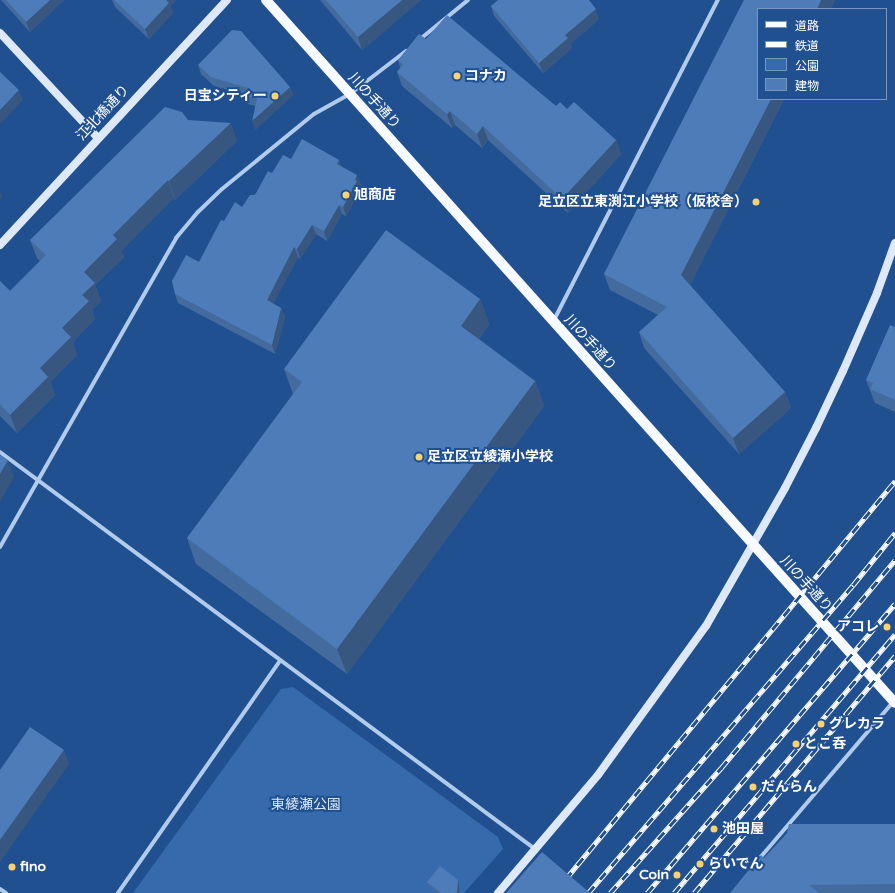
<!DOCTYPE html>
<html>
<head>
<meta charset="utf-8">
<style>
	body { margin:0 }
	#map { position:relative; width:895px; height:893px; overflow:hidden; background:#215090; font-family:"Varela Round","Noto Sans JP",sans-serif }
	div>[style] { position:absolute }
	.green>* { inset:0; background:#356aad }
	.street>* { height:4px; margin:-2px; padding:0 2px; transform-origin:2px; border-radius:2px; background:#b1cbed }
	.secondary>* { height:8px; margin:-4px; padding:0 4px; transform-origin:4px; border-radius:4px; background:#dde9f9 }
	.primary>* { height:10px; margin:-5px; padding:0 5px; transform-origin:5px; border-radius:5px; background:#f7faff }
	.rail>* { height:4.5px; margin-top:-2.25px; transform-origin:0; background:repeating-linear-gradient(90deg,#215090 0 9px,#fff 0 18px); box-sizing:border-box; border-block:1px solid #fff }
	.wall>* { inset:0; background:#436b9e }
	.shaded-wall>* { inset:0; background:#375781 }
	.building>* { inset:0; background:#4e7cb8 }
	.dots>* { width:11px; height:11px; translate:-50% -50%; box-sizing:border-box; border:2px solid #215090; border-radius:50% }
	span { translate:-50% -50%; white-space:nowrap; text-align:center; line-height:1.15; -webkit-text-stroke:4px #215090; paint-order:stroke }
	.poi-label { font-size:14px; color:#fff; font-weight:700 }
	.left { translate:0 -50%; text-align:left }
	.right { translate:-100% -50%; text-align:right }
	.street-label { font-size:14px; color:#fff }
	.park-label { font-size:14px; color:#d7e6f9 }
	.legend { position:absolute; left:757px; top:8px; width:130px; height:92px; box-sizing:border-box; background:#215090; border:1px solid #7a96bc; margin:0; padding:5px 7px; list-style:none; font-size:12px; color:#fff }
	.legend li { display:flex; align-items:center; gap:8px; height:20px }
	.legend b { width:20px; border:1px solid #7a96bc }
</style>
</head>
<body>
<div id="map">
	<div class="green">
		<div style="clip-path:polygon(293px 687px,498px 837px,503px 849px,464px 893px,133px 893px,281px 689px)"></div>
	</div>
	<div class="street">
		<div style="left:419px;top:40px;width:63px;rotate:-39.2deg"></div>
		<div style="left:554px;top:320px;width:360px;rotate:-62.9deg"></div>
		<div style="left:0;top:452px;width:666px;rotate:36.58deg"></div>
		<div style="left:0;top:547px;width:356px;rotate:-60.3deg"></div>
		<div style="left:176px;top:238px;width:34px;rotate:-50deg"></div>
		<div style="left:198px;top:212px;width:33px;rotate:-44deg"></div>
		<div style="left:222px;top:189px;width:119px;rotate:-39.2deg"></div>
		<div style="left:314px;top:114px;width:41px;rotate:-29.1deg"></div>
		<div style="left:350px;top:94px;width:71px;rotate:-37.5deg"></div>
		<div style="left:759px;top:859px;width:208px;rotate:-49.5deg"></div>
		<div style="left:0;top:889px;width:7px;rotate:34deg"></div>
		<div style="left:118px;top:893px;width:283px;rotate:-55.1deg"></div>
	</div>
	<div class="secondary">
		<div style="left:0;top:33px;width:144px;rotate:47deg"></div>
		<div style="left:0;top:245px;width:334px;rotate:-47.2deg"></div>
		<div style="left:498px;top:893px;width:155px;rotate:-49.7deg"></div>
		<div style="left:598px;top:775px;width:184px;rotate:-54.1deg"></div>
		<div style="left:706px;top:626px;width:159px;rotate:-60.2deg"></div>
		<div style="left:785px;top:488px;width:68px;rotate:-62.7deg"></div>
		<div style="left:816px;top:428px;width:63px;rotate:-64.7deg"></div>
		<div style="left:843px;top:371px;width:85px;rotate:-66.4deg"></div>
		<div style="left:877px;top:293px;width:53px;rotate:-70.2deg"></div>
	</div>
	<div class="primary">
		<div style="left:266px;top:0;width:943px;rotate:48.18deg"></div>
	</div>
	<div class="rail">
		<div style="left:554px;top:893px;width:535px;rotate:-50.39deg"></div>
		<div style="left:588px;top:893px;width:406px;rotate:-49.3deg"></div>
		<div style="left:853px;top:585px;width:67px;rotate:-51.1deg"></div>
		<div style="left:610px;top:893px;width:167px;rotate:-48.4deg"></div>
		<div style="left:721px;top:768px;width:271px;rotate:-50.1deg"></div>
		<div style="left:647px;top:893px;width:381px;rotate:-49.4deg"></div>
		<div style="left:674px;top:893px;width:340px;rotate:-49.5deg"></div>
		<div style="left:694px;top:893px;width:311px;rotate:-49.7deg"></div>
	</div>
	<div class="wall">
		<div style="clip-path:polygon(1px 0,64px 0,30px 32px)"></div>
		<div style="clip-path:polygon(112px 0,177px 0,170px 6px,173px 13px,149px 39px,115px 7px)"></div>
		<div style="clip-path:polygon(320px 0,421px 0,362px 50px)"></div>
		<div style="clip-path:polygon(744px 0,835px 0,830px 9px,758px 99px,784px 99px,690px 285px,785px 392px,791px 408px,739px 454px,644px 348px,639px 332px,658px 315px,610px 290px,604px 274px)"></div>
		<div style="clip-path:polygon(491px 6px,599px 19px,570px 44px,572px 48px,543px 73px,494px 16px)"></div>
		<div style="clip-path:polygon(426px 39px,556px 106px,567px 109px,616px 140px,621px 154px,568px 213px,488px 140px,482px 148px,455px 125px,452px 128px,402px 86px,397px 72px,400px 68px,398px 60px)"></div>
		<div style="clip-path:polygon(198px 65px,290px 87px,293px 95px,255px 130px,255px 106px,248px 104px,245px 95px,214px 86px,201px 74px)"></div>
		<div style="clip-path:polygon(188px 120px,237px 141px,175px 200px,174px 198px,121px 251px,124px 257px,95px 285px,101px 301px,92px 310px,95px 319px,73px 342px,77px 355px,50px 382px,55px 395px,17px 433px,0 416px,0 281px,10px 291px,40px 261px,37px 258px,30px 240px)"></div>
		<div style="clip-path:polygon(291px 159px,339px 160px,341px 166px,361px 184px,359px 188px,360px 190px,346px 216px,342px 214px,327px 241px,316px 234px,300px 259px,298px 257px,273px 304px,281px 308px,285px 317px,275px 354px,178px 303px,175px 294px,199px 262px,224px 221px,242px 207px)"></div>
		<div style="clip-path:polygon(480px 299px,489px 324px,479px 339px,535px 381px,544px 406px,347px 674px,196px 564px,187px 538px,293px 394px,284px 369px)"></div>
		<div style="clip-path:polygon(895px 327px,895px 412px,875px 403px,866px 380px)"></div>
		<div style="clip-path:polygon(895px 824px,895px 893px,730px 893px,764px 858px)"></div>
		<div style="clip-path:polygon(458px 880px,459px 885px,459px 893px,436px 893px,429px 888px,427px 882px)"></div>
	</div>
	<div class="shaded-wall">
		<div style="clip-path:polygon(50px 0,64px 0,30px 32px,26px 22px)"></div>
		<div style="clip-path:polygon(165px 0,177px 0,170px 6px,173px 13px,149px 39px,145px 29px)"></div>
		<div style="clip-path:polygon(402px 0,421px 0,362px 50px,358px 37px)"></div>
		<div style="clip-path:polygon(821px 0,835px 0,830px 9px,817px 9px)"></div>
		<div style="clip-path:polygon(596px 9px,599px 19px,570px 44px,572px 48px,543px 73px,539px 63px,565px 35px)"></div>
		<div style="clip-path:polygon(290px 87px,293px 95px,255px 130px,252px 121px)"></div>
		<div style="clip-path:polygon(19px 90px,23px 100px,0 124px,0 110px)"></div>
		<div style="clip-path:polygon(771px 99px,784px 99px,687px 291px,681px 275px)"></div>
		<div style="clip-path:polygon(450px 111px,455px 125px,452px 128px,447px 114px)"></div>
		<div style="clip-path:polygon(231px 123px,237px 141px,175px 200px,169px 181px)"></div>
		<div style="clip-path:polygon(483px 126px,488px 140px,482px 148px,477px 134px)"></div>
		<div style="clip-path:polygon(616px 140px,621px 154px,568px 213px,562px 199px)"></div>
		<div style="clip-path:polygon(339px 160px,342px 169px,337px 164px)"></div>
		<div style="clip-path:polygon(357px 175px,361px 184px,359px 188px,360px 190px,346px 216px,343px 207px)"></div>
		<div style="clip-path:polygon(168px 180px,174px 198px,121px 251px,124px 257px,95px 285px,101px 301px,92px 310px,95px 319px,73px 342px,77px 355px,50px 382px,55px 395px,17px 433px,10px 415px,40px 368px,62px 328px,82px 295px,84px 272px,113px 235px)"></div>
		<div style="clip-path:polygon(0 190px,2px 197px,0 199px)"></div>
		<div style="clip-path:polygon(339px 205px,342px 214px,327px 241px,324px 231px)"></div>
		<div style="clip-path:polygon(312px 225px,316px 234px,300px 259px,297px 249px)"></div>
		<div style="clip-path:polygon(294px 247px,298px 257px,270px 310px,267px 300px)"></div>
		<div style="clip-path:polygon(480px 299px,489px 324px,470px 351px,461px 326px)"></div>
		<div style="clip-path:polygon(281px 308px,285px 317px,275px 354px,272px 345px)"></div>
		<div style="clip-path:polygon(535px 381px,544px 406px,347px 674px,337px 649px)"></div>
		<div style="clip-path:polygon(785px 392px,791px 408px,739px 454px,733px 438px)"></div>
		<div style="clip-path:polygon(8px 460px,14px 477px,0 502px,0 474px)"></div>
		<div style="clip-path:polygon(64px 750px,69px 764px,0 862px,0 840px)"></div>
		<div style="clip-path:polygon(458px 880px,459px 885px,459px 893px,457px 893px,457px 892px)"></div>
	</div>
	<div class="building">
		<div style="clip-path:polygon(6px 0,50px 0,26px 22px)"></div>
		<div style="clip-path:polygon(114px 0,166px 0,169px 3px,145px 29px)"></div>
		<div style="clip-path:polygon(326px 0,402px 0,358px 37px)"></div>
		<div style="clip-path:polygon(498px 0,589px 0,596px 9px,565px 35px,568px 38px,539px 63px,491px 6px)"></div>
		<div style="clip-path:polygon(744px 0,821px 0,817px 9px,758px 9px,758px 99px,771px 99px,681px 275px,785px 392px,733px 438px,639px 332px,667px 307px,604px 274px)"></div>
		<div style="clip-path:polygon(447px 15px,556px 106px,560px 102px,567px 109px,574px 102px,616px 140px,562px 199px,483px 126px,477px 134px,450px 111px,447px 114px,397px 72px,403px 65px,398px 60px,419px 34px,426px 39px)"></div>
		<div style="clip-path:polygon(232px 30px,241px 31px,290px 87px,252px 121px,257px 99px,244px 95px,251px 89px,211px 77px,198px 65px)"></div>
		<div style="clip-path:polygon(0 72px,19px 90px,0 110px)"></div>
		<div style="clip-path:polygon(165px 107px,182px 112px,188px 120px,231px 123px,169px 181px,168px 180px,113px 235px,117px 239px,84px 272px,95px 283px,82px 295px,89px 301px,62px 328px,71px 337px,40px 368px,48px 377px,10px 415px,0 404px,0 281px,10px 291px,46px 255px,30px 240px)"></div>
		<div style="clip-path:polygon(302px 139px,339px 160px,337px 164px,357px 175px,355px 180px,357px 181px,343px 207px,339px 205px,324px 231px,312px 225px,297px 249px,294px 247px,267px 300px,281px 308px,272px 345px,175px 294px,172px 281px,186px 255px,199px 262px,221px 220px,224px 221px,235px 202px,242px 207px,250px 195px,255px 195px,268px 171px,272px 173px,283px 155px,291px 159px)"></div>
		<div style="clip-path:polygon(386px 230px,480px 299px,461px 326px,535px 381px,337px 649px,187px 538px,302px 382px,284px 369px)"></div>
		<div style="clip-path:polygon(890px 325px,895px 327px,895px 400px,870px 389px,873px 383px,866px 380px)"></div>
		<div style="clip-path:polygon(0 455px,8px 460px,0 474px)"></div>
		<div style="clip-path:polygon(30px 727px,64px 750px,0 840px,0 770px)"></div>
		<div style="clip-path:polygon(789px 824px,895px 824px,895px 884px,809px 885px,819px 893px,730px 893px,761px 855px,764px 858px,787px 833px)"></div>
		<div style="clip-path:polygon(542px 852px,590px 893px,506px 893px)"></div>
		<div style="clip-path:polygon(440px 866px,458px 880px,457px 892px,455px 893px,441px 893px,427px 882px)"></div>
	</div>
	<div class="dots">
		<div style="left:457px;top:76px;background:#f9d372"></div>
		<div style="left:275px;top:96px;background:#f9d372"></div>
		<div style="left:346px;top:195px;background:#f9d372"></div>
		<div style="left:756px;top:202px;background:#f9d372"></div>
		<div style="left:419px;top:457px;background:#f9d372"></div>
		<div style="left:887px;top:627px;background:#f9d372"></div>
		<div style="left:821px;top:724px;background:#f9d372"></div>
		<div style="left:796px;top:744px;background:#f9d372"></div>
		<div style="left:753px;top:787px;background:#f9d372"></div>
		<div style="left:714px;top:829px;background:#f9d372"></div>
		<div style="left:700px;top:864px;background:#f9d372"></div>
		<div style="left:12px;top:867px;background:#f9d372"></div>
		<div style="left:677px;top:875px;background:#f9d372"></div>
	</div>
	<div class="poi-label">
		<span class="left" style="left:465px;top:76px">コナカ</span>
		<span class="right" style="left:267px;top:96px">日宝シティー</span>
		<span class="left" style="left:354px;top:195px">旭商店</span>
		<span class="right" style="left:748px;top:202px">足立区立東渕江小学校（仮校舎）</span>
		<span class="left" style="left:427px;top:457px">足立区立綾瀬小学校</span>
		<span class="right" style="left:879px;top:627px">アコレ</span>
		<span class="left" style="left:829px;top:724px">グレカラ</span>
		<span class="left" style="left:804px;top:744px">とこ呑</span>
		<span class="left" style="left:761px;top:787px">だんらん</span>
		<span class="left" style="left:722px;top:829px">池田屋</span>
		<span class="left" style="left:708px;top:864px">らいでん</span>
		<span class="left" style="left:20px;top:867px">fino</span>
		<span class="right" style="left:669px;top:875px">Coin</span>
	</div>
	<div class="street-label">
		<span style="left:374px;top:101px;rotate:48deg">川の手通り</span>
		<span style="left:103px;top:113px;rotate:-47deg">江北橋通り</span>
		<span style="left:590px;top:343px;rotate:48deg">川の手通り</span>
		<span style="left:806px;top:584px;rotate:48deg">川の手通り</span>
	</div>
	<div class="park-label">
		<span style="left:306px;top:805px">東綾瀬公園</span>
	</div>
	<ul class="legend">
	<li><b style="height:5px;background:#f7faff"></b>道路</li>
	<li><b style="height:5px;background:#fff"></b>鉄道</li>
	<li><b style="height:11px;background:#356aad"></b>公園</li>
	<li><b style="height:11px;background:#4e7cb8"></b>建物</li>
	</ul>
</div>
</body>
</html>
